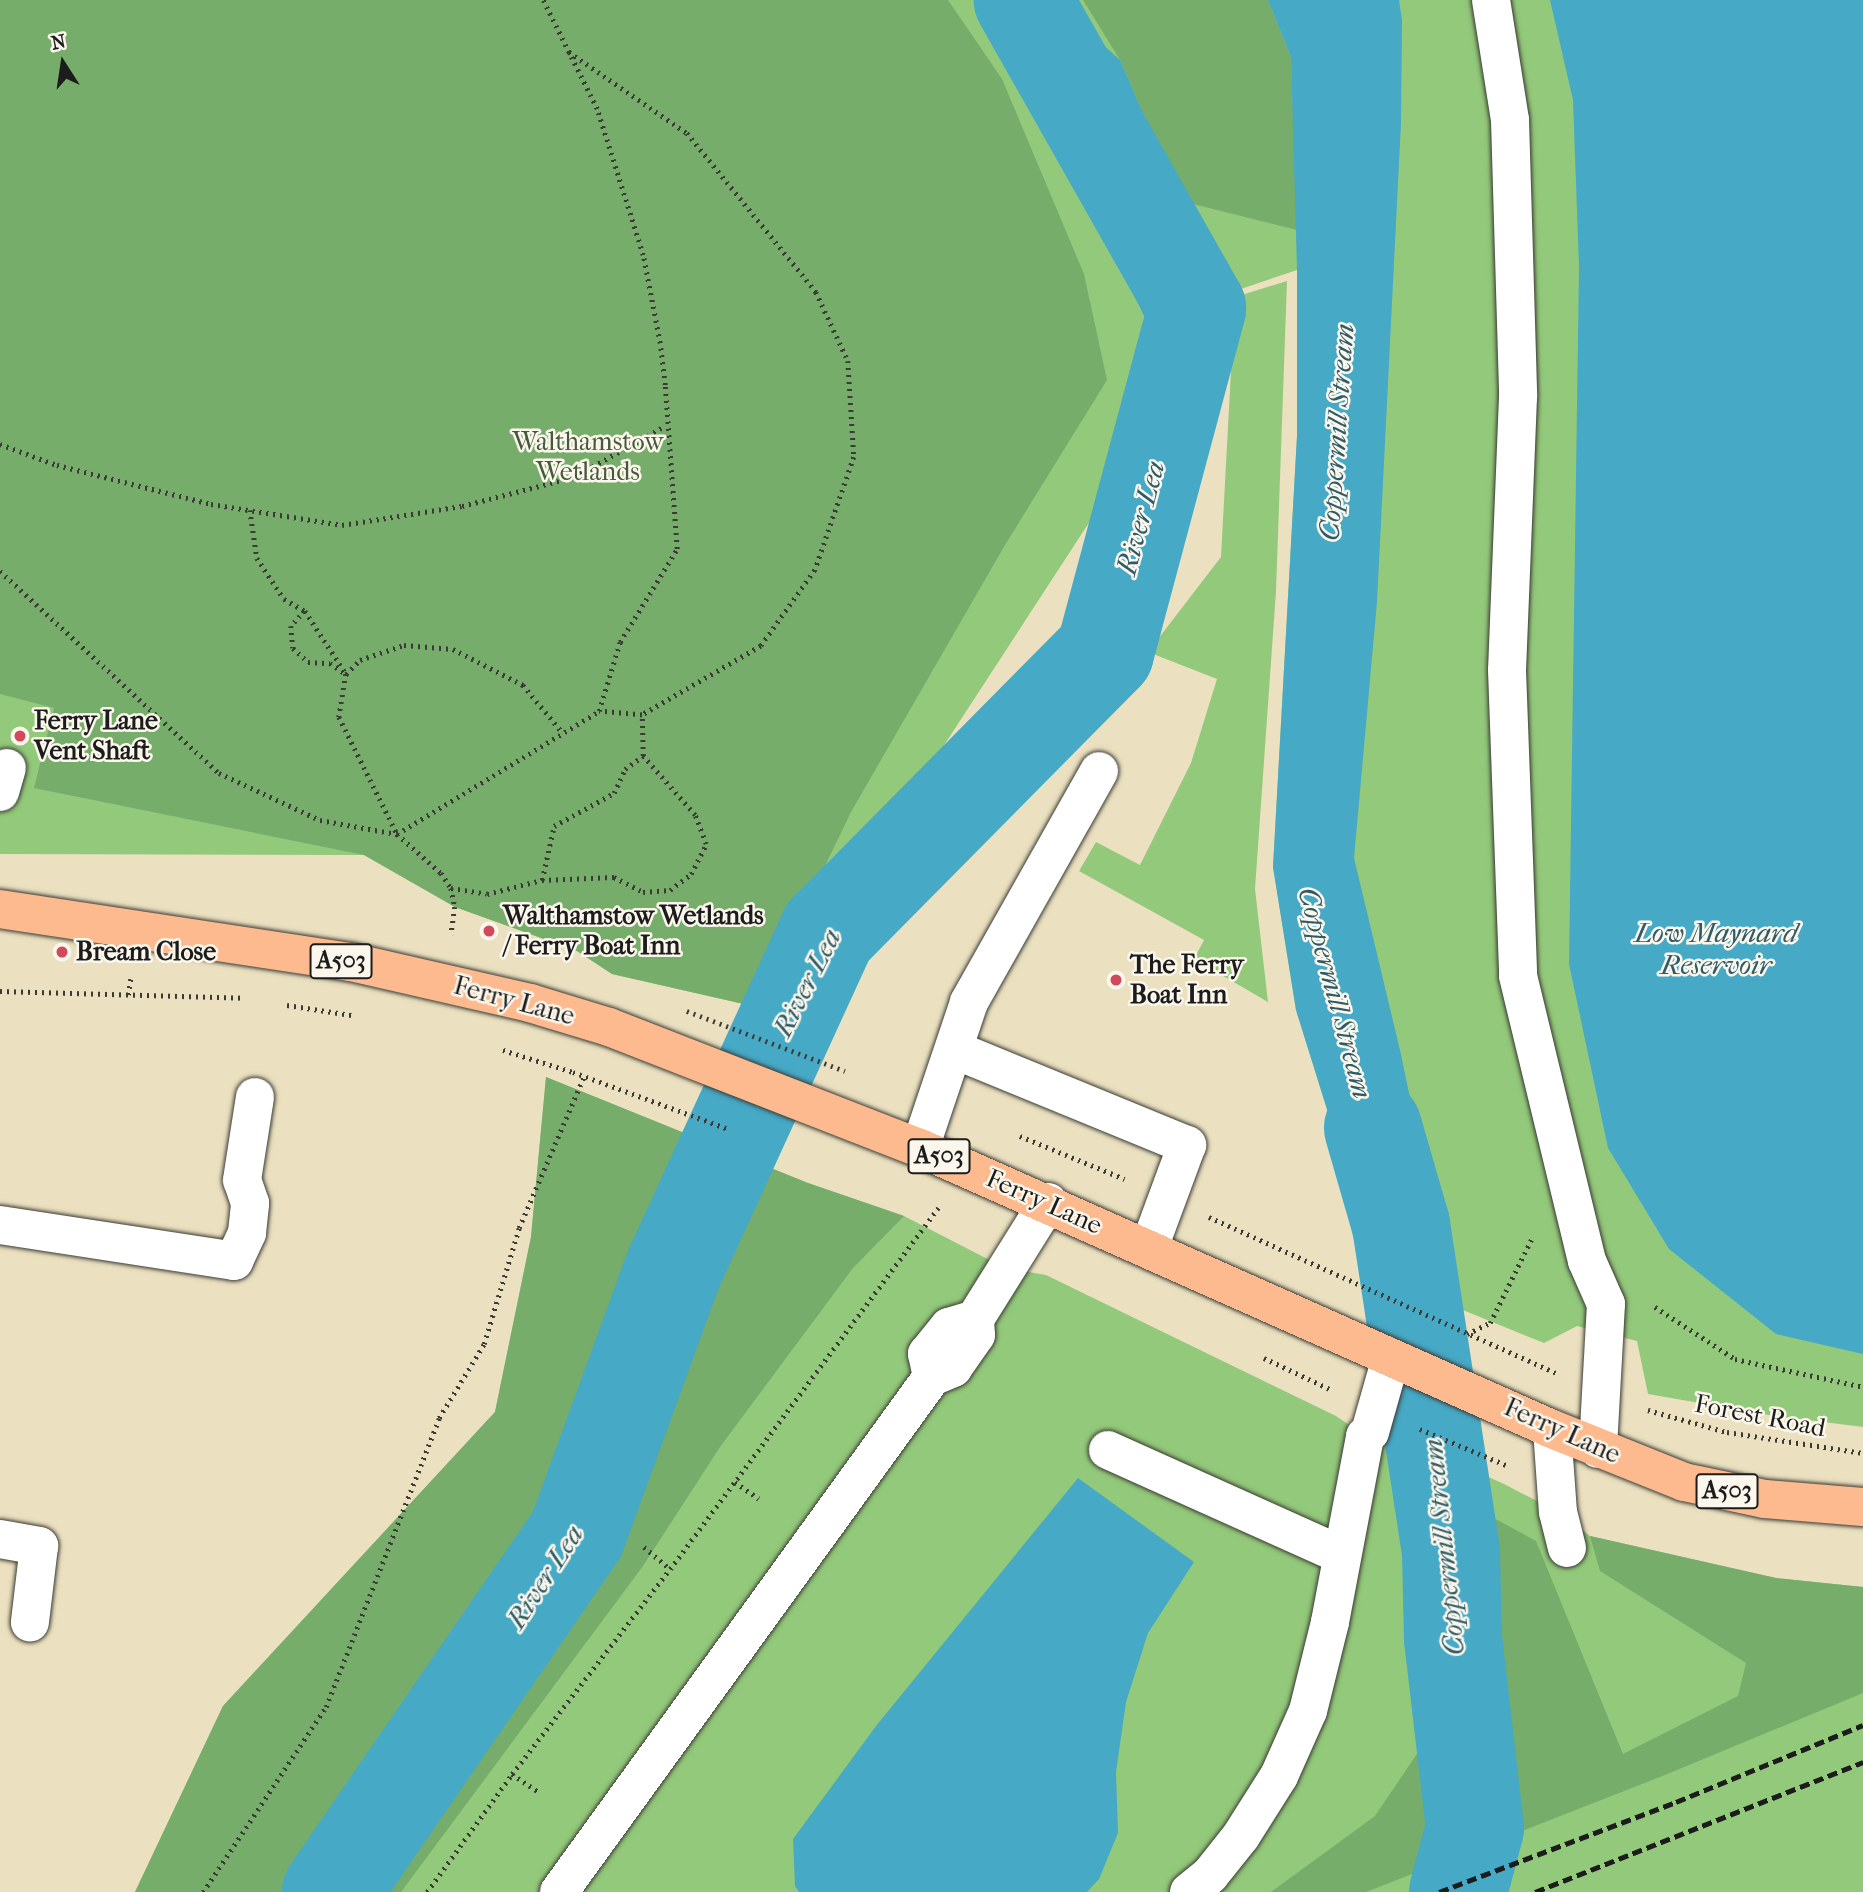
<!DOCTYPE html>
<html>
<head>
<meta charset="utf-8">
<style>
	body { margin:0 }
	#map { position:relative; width:1863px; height:1892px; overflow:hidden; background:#ebe1c0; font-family:"IM FELL French Canon",serif }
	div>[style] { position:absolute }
	.green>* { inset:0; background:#93c97a }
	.forest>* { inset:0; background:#76ad6a }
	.water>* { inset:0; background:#46a9c6 }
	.river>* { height:98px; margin:-49px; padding:0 49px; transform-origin:49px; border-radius:49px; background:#46a9c6 }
	.path>* { height:4.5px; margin-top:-2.25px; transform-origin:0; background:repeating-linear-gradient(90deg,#3b3a35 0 2px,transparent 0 7px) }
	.roads { filter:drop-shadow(0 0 2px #3b3a35) drop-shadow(0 0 2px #3b3a35) }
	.minor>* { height:38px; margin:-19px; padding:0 19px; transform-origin:19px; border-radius:19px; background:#fff }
	.major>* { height:38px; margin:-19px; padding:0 19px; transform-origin:19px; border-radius:19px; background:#fcba8e }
	.rail>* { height:5px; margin-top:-2.5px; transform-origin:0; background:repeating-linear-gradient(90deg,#1c1c1c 0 10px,transparent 0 15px) }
	.path-bridge>* { height:4.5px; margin-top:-2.25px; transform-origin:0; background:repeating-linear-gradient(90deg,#3b3a35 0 2px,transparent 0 7px) }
	.dots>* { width:19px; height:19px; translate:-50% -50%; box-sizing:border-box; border:4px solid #fbf7ec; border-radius:50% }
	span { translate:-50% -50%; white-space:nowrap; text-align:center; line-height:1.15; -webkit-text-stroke:5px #fbf7ec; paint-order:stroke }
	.shield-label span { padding:2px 5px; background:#fbf7ec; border:2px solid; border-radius:5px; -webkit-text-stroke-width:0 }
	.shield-label { font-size:24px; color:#1c1c1c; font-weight:700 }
	.park-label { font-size:26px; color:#46593d }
	.poi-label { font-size:26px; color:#1c1c1c; font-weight:700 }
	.left { translate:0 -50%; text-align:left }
	.street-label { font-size:26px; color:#1c1c1c }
	.water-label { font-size:28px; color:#2f5b68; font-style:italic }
	.north { position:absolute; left:28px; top:28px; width:70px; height:70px; -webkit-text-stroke:5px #fbf7ec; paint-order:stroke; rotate:348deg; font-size:19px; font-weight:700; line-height:28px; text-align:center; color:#1c1c1c }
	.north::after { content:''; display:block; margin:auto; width:24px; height:32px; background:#1c1c1c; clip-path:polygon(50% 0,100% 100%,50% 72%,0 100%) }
</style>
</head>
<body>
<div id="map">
	<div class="green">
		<div style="clip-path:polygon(0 0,1863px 0,1863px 1427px,1769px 1415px,1648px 1394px,1637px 1341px,1577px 1326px,1544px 1343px,1416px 1291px,1374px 1260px,1296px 1010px,1273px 867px,1297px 436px,1297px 270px,1217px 297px,1144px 317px,1107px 495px,868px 862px,761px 1008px,612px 974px,577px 951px,455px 907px,364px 855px,0 854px)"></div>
		<div style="clip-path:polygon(1287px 281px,1276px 591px,1255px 889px,1268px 1002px,1194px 959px,1204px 940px,1079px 871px,1096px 842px,1140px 865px,1191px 763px,1217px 679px,1148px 652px,1221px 557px,1235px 297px)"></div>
		<div style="clip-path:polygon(546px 1077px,808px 1183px,904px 1216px,1005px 1268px,1046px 1275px,1336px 1416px,1365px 1436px,1411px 1442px,1504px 1484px,1558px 1512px,1590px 1536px,1776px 1578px,1863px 1587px,1863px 1892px,135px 1892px,223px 1706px,495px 1412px,531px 1237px)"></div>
	</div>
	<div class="forest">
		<div style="clip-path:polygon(0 0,948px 0,1002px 79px,1084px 274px,1107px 380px,1005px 545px,851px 812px,757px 1007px,612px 974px,577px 951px,455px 907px,364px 855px,34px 788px,54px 708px,0 694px)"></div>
		<div style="clip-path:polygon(1083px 0,1268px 0,1291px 57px,1297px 230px,1181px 201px,1120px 60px)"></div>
		<div style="clip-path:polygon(546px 1077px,808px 1183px,904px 1216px,853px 1268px,720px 1447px,643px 1566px,401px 1892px,135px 1892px,223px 1706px,495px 1412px,531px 1237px)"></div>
		<div style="clip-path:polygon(1468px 1504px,1536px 1541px,1623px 1754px,1738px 1696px,1746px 1663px,1600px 1571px,1590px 1536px,1776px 1578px,1863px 1587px,1863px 1693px,1665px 1775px,1366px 1892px,1271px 1892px,1375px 1816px,1427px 1739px,1502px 1782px)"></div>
	</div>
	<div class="water">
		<div style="clip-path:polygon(977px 0,1053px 0,1120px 60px,1181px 201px,1217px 297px,1144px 316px,1062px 135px)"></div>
		<div style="clip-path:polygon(1268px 0,1399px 0,1402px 20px,1401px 123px,1377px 602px,1354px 858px,1400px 1050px,1443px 1255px,1374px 1260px,1296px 1010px,1273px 867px,1297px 436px,1297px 270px,1291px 57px)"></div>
		<div style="clip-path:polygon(1550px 0,1863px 0,1863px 1354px,1776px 1334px,1669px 1249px,1608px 1148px,1569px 964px,1579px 266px,1573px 100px)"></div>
		<div style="clip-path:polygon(1078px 1478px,1194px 1562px,1148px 1633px,1126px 1702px,1116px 1772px,1118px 1833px,1099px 1879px,1087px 1892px,799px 1892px,795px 1886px,793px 1839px,876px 1726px)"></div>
	</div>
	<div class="river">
		<div style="left:1373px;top:1128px;width:101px;rotate:73.9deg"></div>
		<div style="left:1401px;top:1225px;width:331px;rotate:81.3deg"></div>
		<div style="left:1451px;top:1552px;width:86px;rotate:88.7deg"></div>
		<div style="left:1453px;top:1638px;width:191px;rotate:83.4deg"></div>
		<div style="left:1475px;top:1828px;width:66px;rotate:104.9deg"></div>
		<div style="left:331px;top:1892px;width:434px;rotate:-55.5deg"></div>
		<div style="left:577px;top:1534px;width:283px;rotate:-70deg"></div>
		<div style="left:674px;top:1268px;width:370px;rotate:-65.4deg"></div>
		<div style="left:828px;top:932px;width:394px;rotate:-45.3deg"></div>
		<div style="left:1105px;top:652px;width:356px;rotate:-75deg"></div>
		<div style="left:1197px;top:308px;width:354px;rotate:-119.5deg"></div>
	</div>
	<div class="path">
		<div style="left:569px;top:52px;width:143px;rotate:34.5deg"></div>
		<div style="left:687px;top:133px;width:205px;rotate:50.9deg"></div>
		<div style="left:816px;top:292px;width:76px;rotate:65.1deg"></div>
		<div style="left:848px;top:361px;width:96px;rotate:86.4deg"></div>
		<div style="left:854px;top:457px;width:120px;rotate:109deg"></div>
		<div style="left:815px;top:570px;width:93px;rotate:125.4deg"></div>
		<div style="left:761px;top:646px;width:138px;rotate:149.9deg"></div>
		<div style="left:642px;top:715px;width:43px;rotate:-174.7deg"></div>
		<div style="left:0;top:444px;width:61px;rotate:20.2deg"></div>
		<div style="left:57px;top:465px;width:159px;rotate:14.2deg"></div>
		<div style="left:211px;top:504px;width:133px;rotate:9.1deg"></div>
		<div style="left:342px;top:525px;width:121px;rotate:-9deg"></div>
		<div style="left:462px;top:506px;width:116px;rotate:-14.5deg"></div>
		<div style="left:574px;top:477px;width:104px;rotate:-29.3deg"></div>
		<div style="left:250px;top:510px;width:49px;rotate:81.7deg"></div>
		<div style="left:257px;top:558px;width:49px;rotate:56.6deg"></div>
		<div style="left:284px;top:599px;width:24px;rotate:30deg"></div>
		<div style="left:305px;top:611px;width:75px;rotate:56.9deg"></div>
		<div style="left:346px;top:674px;width:44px;rotate:99.2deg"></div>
		<div style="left:339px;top:717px;width:131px;rotate:63.6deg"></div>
		<div style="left:397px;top:834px;width:59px;rotate:41.6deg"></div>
		<div style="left:441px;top:873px;width:18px;rotate:56deg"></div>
		<div style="left:451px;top:888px;width:19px;rotate:78deg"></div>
		<div style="left:455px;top:907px;width:28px;rotate:98deg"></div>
		<div style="left:0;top:571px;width:298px;rotate:42.7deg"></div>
		<div style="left:219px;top:773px;width:111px;rotate:25deg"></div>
		<div style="left:320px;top:820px;width:78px;rotate:10.3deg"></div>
		<div style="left:397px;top:834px;width:237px;rotate:-31.3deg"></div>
		<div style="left:599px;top:711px;width:72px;rotate:-73.1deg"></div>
		<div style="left:620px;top:642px;width:109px;rotate:-58.5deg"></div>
		<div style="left:677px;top:549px;width:164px;rotate:-94.2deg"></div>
		<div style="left:665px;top:385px;width:42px;rotate:-96.8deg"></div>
		<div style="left:660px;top:343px;width:90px;rotate:-100.9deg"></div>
		<div style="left:643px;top:255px;width:153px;rotate:-107.5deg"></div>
		<div style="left:597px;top:109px;width:122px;rotate:-116.4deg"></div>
		<div style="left:305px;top:611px;width:21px;rotate:133deg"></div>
		<div style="left:291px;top:626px;width:22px;rotate:85deg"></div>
		<div style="left:293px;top:648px;width:21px;rotate:43deg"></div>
		<div style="left:308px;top:662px;width:22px;rotate:3deg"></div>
		<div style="left:330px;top:663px;width:19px;rotate:35deg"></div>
		<div style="left:346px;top:674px;width:20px;rotate:-45deg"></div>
		<div style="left:360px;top:660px;width:46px;rotate:-18.8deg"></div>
		<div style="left:404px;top:645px;width:49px;rotate:4.7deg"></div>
		<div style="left:453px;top:649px;width:79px;rotate:27.2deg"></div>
		<div style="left:523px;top:685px;width:62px;rotate:50.2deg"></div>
		<div style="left:542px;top:880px;width:55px;rotate:-77.5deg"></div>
		<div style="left:554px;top:826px;width:68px;rotate:-28.8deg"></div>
		<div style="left:614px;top:793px;width:26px;rotate:-65deg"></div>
		<div style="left:625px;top:769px;width:22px;rotate:-36deg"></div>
		<div style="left:451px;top:888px;width:36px;rotate:9deg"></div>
		<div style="left:487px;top:894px;width:57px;rotate:-14.3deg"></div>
		<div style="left:542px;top:880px;width:72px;rotate:-2.4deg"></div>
		<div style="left:614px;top:877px;width:33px;rotate:27deg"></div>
		<div style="left:643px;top:892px;width:27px;rotate:-4deg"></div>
		<div style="left:670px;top:890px;width:26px;rotate:-37deg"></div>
		<div style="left:691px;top:874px;width:34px;rotate:-63deg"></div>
		<div style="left:706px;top:844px;width:31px;rotate:-111deg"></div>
		<div style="left:695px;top:815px;width:79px;rotate:-131.4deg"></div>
		<div style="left:643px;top:756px;width:41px;rotate:-91.4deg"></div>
		<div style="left:0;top:991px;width:244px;rotate:1.6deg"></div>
		<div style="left:128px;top:995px;width:20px;rotate:-81deg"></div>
		<div style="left:287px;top:1005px;width:65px;rotate:8.9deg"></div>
		<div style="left:503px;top:1050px;width:73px;rotate:17.4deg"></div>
		<div style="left:573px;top:1072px;width:166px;rotate:20.1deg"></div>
		<div style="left:1020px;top:1136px;width:113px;rotate:22.3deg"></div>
		<div style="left:1209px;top:1217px;width:380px;rotate:24.2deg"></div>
		<div style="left:1655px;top:1307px;width:95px;rotate:33deg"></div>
		<div style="left:1735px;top:1359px;width:131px;rotate:12.3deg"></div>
		<div style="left:1467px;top:1334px;width:25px;rotate:-26deg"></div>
		<div style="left:1490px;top:1323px;width:93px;rotate:-63.7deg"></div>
		<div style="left:1264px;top:1358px;width:75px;rotate:25.2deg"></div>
		<div style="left:1648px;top:1410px;width:82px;rotate:15.6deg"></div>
		<div style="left:1727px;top:1432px;width:138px;rotate:8.8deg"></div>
		<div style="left:1420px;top:1429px;width:93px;rotate:22.7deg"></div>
		<div style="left:735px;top:1482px;width:29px;rotate:35deg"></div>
		<div style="left:644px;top:1547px;width:34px;rotate:40deg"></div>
		<div style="left:512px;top:1774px;width:34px;rotate:34deg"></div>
		<div style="left:203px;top:1892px;width:222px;rotate:-56.4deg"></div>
		<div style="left:326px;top:1707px;width:310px;rotate:-68.6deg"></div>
		<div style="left:439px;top:1418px;width:87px;rotate:-58.7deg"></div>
		<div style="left:484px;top:1344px;width:121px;rotate:-73.2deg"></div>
		<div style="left:519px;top:1228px;width:165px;rotate:-66.8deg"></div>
		<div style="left:427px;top:1892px;width:145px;rotate:-54.2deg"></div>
		<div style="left:512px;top:1774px;width:259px;rotate:-52.4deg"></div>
		<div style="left:670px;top:1569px;width:450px;rotate:-53.4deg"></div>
	</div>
	<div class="roads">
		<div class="minor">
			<div style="left:1491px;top:0;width:121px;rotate:81deg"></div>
			<div style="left:1510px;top:120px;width:277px;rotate:88.3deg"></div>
			<div style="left:1518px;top:397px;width:273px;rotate:92.3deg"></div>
			<div style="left:1507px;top:670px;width:306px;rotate:87.9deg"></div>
			<div style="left:1518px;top:976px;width:293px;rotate:76.4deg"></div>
			<div style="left:1587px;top:1261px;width:47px;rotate:66.2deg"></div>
			<div style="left:1606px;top:1304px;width:145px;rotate:93.2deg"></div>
			<div style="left:0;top:792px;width:25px;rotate:-74deg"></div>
			<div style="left:955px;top:1050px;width:251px;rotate:22.3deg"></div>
			<div style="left:1187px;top:1145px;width:110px;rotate:110.3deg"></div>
			<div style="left:920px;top:1148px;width:154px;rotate:-71.4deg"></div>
			<div style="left:969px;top:1002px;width:265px;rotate:-60.6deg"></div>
			<div style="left:0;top:1225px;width:237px;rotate:8.7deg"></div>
			<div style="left:234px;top:1261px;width:31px;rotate:-65deg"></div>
			<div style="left:247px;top:1233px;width:30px;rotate:-84deg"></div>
			<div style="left:250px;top:1203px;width:24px;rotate:-109deg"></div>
			<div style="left:242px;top:1180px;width:84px;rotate:-81.1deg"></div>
			<div style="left:932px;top:1377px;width:24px;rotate:-102deg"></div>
			<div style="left:927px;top:1354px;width:35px;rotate:-51deg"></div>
			<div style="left:949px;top:1327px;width:27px;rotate:-17deg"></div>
			<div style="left:1552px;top:1429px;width:83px;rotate:85.9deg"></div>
			<div style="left:1558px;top:1512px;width:37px;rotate:76deg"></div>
			<div style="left:1108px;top:1450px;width:256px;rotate:24.2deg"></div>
			<div style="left:0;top:1539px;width:40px;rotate:10deg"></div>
			<div style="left:39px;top:1546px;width:77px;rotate:96.8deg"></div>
			<div style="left:559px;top:1892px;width:636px;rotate:-54.09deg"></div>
			<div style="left:932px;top:1377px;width:23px;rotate:-23deg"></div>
			<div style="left:953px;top:1368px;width:40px;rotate:-55.1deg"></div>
			<div style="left:976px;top:1335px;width:16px;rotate:-94deg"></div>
			<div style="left:975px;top:1319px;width:138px;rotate:-58deg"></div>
			<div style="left:1189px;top:1892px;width:27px;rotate:-39deg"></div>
			<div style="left:1210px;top:1875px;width:50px;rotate:-51.5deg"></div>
			<div style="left:1241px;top:1836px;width:71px;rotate:-57.7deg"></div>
			<div style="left:1279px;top:1776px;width:71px;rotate:-66deg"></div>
			<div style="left:1308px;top:1711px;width:92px;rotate:-76.1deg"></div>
			<div style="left:1330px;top:1622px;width:189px;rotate:-79.3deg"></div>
			<div style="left:1365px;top:1436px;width:6px;rotate:-39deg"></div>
			<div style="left:1370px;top:1432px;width:77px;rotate:-74.2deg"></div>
		</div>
		<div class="major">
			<div style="left:0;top:909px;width:355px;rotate:8.6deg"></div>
			<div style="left:351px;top:962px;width:184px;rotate:12.9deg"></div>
			<div style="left:530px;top:1003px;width:83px;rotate:16.9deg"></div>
			<div style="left:609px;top:1027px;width:334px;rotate:21.3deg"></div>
			<div style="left:920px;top:1148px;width:692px;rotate:23.97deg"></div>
			<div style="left:1552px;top:1429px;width:142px;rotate:21.9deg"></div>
			<div style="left:1684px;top:1482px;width:83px;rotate:11.9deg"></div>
			<div style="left:1765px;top:1499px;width:98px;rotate:4.7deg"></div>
		</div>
	</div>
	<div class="rail">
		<div style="left:1439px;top:1892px;width:254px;rotate:-20.8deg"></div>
		<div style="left:1676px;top:1802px;width:202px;rotate:-22.4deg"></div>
		<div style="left:1535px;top:1892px;width:353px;rotate:-21.6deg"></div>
	</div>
	<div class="path-bridge">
		<div style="left:687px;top:1011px;width:169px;rotate:20.8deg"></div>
	</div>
	<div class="dots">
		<div style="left:20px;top:736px;background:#d1495b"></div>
		<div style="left:489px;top:931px;background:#d1495b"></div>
		<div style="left:62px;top:952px;background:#d1495b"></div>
		<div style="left:1116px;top:980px;background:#d1495b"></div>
	</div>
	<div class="shield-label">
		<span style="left:341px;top:961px">A503</span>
		<span style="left:939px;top:1156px">A503</span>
		<span style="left:1727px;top:1491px">A503</span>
	</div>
	<div class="park-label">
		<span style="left:588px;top:457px">Walthamstow<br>Wetlands</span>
	</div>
	<div class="poi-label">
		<span class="left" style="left:34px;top:736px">Ferry Lane<br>Vent Shaft</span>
		<span class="left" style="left:503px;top:931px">Walthamstow Wetlands<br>/ Ferry Boat Inn</span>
		<span class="left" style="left:76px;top:952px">Bream Close</span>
		<span class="left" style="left:1130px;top:980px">The Ferry<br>Boat Inn</span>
	</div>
	<div class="street-label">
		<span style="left:514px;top:1001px;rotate:15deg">Ferry Lane</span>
		<span style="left:1044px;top:1202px;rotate:24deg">Ferry Lane</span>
		<span style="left:1760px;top:1416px;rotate:11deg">Forest Road</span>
		<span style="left:1562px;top:1431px;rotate:24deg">Ferry Lane</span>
	</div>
	<div class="water-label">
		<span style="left:1337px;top:432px;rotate:-86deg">Coppermill Stream</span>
		<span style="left:1141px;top:518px;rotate:-75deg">River Lea</span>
		<span style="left:1716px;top:949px">Low Maynard<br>Reservoir</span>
		<span style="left:807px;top:983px;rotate:-63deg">River Lea</span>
		<span style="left:1335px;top:993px;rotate:75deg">Coppermill Stream</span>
		<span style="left:1444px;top:1547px;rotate:-96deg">Coppermill Stream</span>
		<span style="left:545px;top:1577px;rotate:-57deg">River Lea</span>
	</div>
	<div class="north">N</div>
</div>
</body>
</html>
